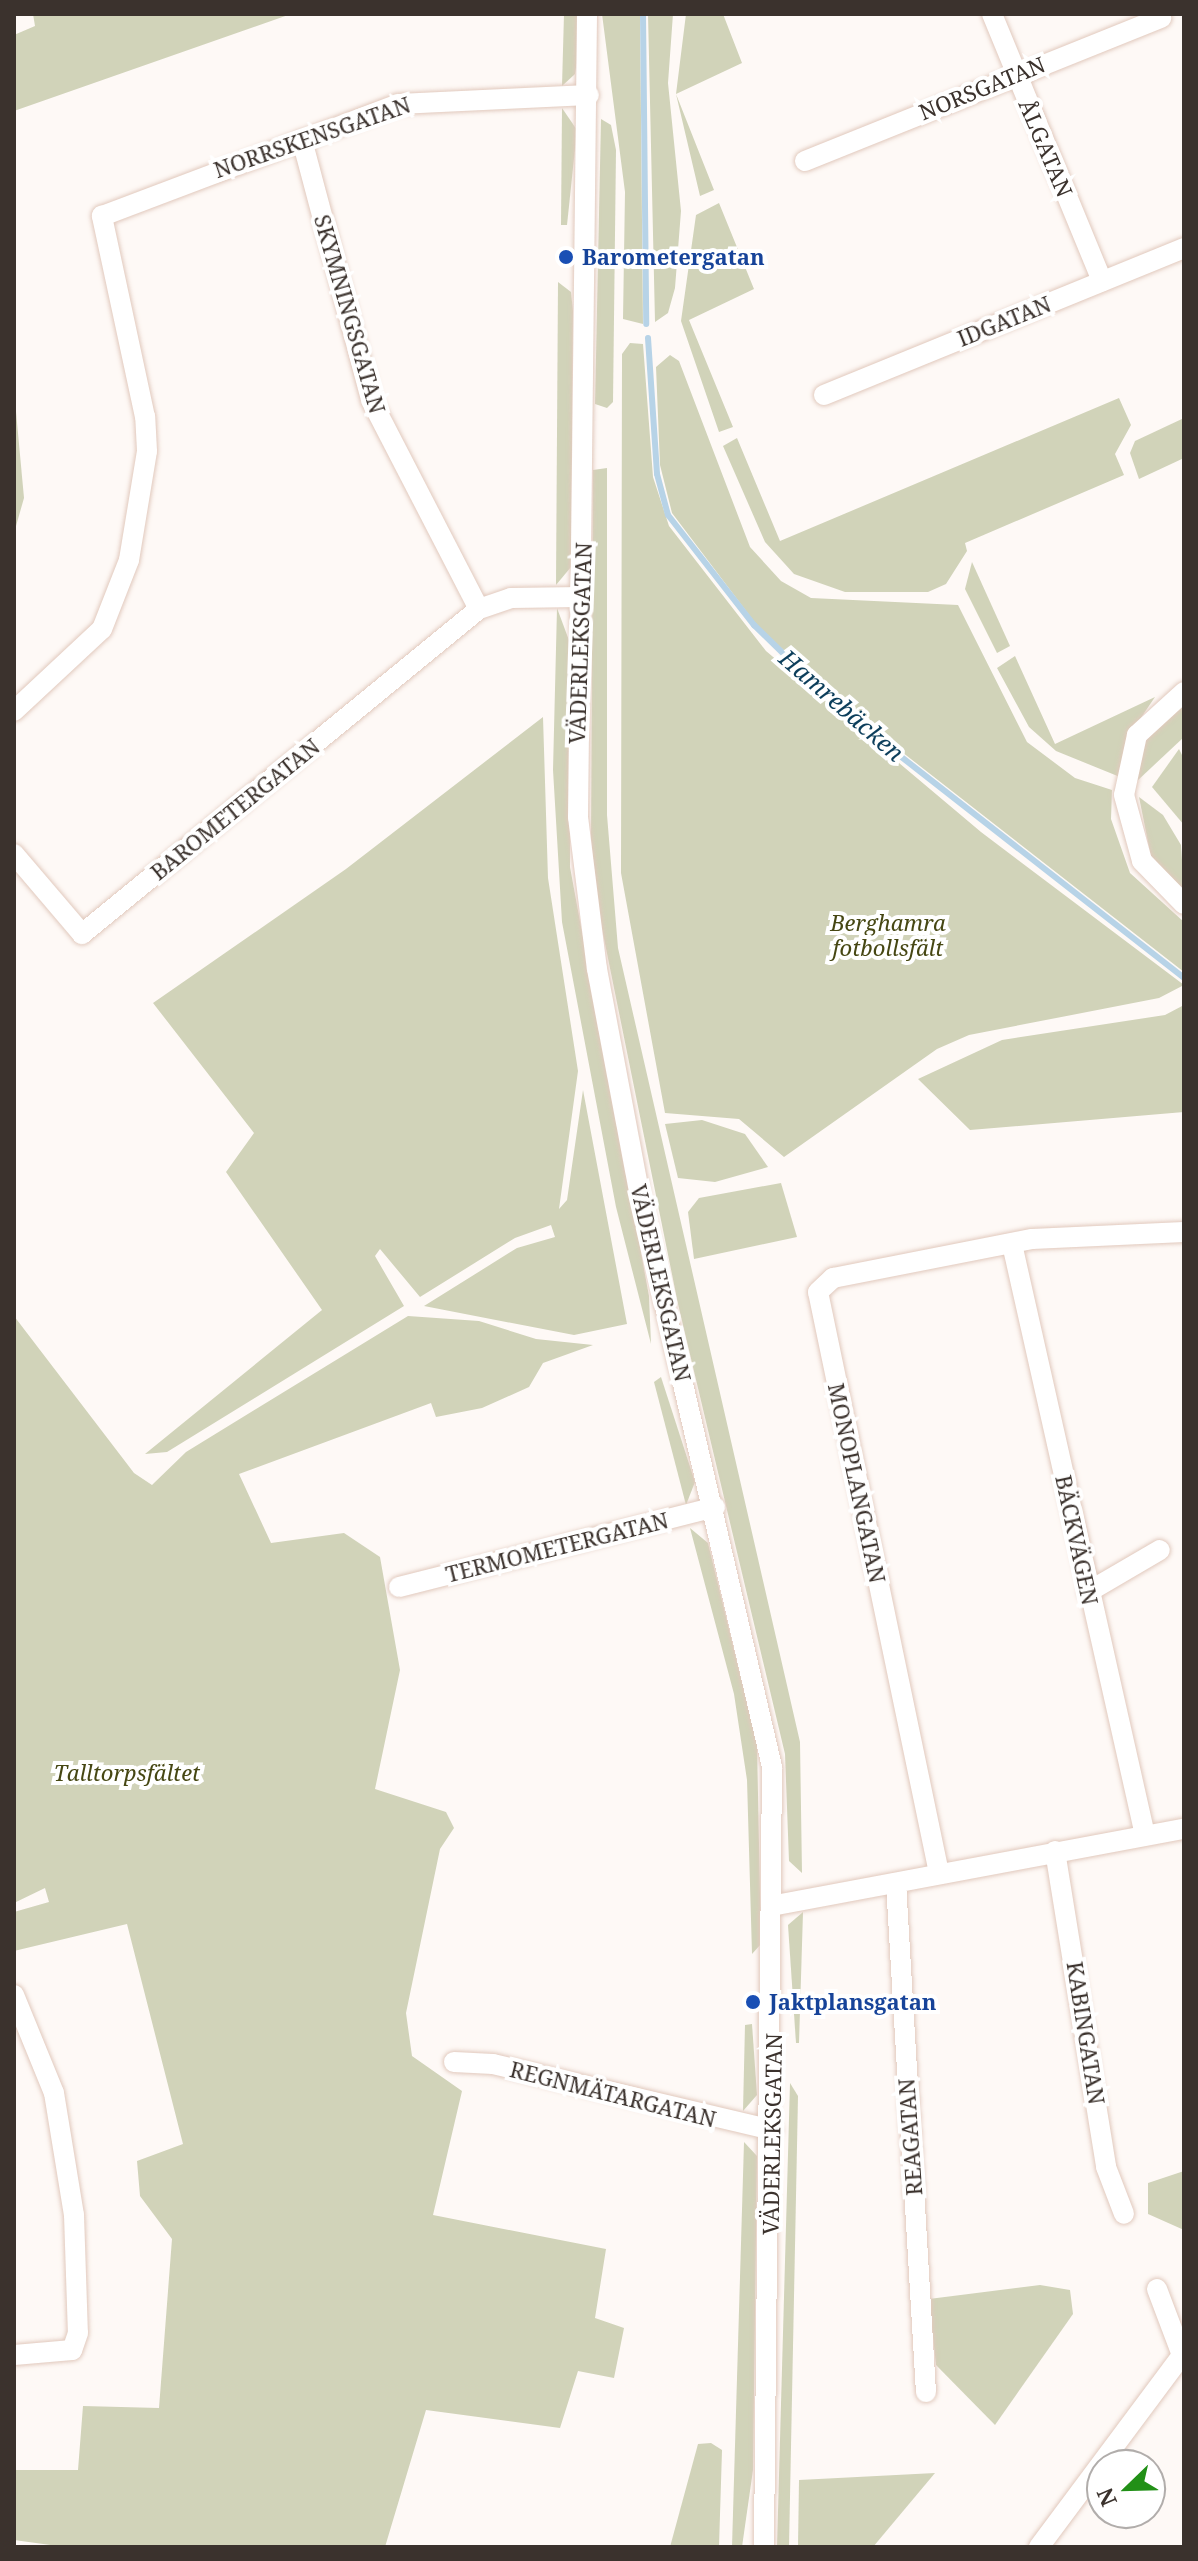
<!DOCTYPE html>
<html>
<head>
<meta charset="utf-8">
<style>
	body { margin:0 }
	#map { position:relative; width:1198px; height:2561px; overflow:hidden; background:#fef9f6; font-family:"Noto Serif",serif }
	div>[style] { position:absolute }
	.green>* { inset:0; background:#d1d3b9 }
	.stream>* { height:6px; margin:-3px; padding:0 3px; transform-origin:3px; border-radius:3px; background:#b7d3e7 }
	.roads { filter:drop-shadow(0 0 2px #e1c9bd) drop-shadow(0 0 2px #e1c9bd) }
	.minor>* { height:20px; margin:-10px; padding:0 10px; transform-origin:10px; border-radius:10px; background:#fff }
	.dots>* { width:22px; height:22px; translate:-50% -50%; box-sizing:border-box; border:4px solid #fff; border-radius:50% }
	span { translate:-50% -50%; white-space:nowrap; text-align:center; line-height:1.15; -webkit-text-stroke:8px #fff; paint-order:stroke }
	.street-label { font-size:22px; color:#3b322d }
	.transit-label { font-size:22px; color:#164399; font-weight:700 }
	.left { translate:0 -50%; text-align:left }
	.park-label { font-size:22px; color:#464713; font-style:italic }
	.water-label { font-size:24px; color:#0c3e5b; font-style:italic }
	.frame { position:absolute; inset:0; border:16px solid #3b322d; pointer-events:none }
	.north { position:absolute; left:1086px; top:2449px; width:80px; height:80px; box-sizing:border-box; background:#fff; border:2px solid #b1adab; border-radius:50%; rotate:247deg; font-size:22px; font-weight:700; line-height:32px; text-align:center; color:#3b322d }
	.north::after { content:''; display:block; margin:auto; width:28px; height:36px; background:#229017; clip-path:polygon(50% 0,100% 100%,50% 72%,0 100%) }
</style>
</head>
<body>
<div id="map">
	<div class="green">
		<div style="clip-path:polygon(33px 14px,291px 14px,14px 111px,14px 35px,35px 26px)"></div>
		<div style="clip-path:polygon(564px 14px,577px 14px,579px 48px,575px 74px,562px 86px)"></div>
		<div style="clip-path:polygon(602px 14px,640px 14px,643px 324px,623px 319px,625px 192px)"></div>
		<div style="clip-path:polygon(648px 14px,673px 14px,668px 83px,681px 211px,675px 288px,668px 313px,655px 322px)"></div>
		<div style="clip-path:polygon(686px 14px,723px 14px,742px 63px,676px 94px,714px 190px,700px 196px,676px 94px)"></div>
		<div style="clip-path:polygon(562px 108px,577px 130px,567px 225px,561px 225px)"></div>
		<div style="clip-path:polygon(601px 119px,611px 125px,616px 150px,613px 402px,607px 408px,595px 404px)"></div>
		<div style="clip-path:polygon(719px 203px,754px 289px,689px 320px,733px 427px,719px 432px,681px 321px,696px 215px)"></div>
		<div style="clip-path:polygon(558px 282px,571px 292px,573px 311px,571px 567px,556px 585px)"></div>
		<div style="clip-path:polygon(630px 343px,643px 344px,653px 477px,669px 526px,766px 651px,981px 832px,1184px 985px,1159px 998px,969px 1035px,937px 1049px,784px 1157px,739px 1119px,665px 1113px,621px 873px,622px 354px)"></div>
		<div style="clip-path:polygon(670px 355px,679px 361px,750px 547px,781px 581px,811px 598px,958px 605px,1027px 742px,1075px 778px,1112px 790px,1111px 819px,1130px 873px,1184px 922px,1184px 972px,843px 706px,756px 624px,672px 513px,660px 465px,656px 367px)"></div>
		<div style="clip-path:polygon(14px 390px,24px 498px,14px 533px)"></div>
		<div style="clip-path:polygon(1119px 398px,1131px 425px,1115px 454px,1124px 475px,965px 543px,967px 551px,946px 584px,928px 592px,845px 592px,794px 574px,765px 542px,723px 446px,737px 438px,780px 541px)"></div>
		<div style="clip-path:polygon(1184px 418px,1184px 458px,1139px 479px,1130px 453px,1135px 441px)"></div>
		<div style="clip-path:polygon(607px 468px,607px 815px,618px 948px,800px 1742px,802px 1873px,789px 1861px,785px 1754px,678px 1304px,598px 909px,591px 838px,593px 470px)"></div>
		<div style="clip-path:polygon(972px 562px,1010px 646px,997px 653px,965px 589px)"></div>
		<div style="clip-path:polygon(557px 608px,570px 643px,570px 867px,649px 1296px,651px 1344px,616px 1207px,562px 922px,553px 770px)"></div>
		<div style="clip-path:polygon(1015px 656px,1055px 744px,1155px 697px,1132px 731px,1120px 777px,1056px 751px,1029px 727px,997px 668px)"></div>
		<div style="clip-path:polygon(1184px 702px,1184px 737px,1136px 782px,1147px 732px)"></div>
		<div style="clip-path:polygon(543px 717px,548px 878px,578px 1071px,559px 1209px,567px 1200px,583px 1090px,627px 1324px,574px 1335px,424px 1306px,517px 1248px,555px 1237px,551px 1225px,515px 1238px,420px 1297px,380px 1249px,375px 1256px,404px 1306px,167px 1452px,145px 1454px,322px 1310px,226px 1172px,254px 1133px,153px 1003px,346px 869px)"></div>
		<div style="clip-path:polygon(1179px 749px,1184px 759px,1184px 825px,1152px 787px)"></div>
		<div style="clip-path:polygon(1139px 797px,1163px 815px,1181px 845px,1184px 889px,1152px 862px)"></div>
		<div style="clip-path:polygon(1184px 1005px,1184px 1112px,970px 1130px,918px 1079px,1002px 1040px,1165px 1015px)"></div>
		<div style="clip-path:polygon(702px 1120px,745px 1134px,768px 1167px,715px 1182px,678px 1178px,665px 1124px)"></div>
		<div style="clip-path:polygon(781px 1183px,797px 1237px,694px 1259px,688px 1212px,699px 1198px)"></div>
		<div style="clip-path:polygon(14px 1316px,134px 1473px,152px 1485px,186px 1452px,408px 1316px,479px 1321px,536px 1339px,593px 1345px,543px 1363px,529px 1387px,482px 1408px,436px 1417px,431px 1403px,239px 1474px,271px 1543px,344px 1533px,380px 1557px,400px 1670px,375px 1789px,446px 1812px,454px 1828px,440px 1849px,406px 2013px,412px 2056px,462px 2091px,433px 2215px,606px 2249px,595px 2318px,624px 2328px,614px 2378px,578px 2371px,560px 2428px,426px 2410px,385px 2547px,65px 2547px,14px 2540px,14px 2470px,78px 2470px,83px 2406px,159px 2408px,172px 2239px,140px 2196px,137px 2161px,183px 2144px,127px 1924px,14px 1951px,14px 1912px,49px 1902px,45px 1888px,14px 1903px)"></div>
		<div style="clip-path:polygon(661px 1377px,695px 1482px,686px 1505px,654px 1382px)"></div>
		<div style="clip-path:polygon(690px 1528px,708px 1543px,757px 1744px,761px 1944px,752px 1954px,747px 1780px,734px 1694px)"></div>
		<div style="clip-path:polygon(803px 1912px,799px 2043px,796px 2043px,788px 1925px)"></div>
		<div style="clip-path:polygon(752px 2024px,757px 2095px,743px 2111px,745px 2025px)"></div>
		<div style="clip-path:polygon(790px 2083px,798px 2096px,789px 2547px,777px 2547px)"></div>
		<div style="clip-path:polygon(744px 2142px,757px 2156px,753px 2470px,742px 2547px,732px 2547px)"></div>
		<div style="clip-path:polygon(1184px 2171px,1184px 2230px,1148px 2214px,1148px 2183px)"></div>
		<div style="clip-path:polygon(1040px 2285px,1070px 2290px,1073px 2314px,995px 2425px,936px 2365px,929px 2299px)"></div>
		<div style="clip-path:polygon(711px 2443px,722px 2450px,719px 2547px,670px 2547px,698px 2444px)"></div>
		<div style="clip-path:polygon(935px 2473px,873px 2547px,798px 2547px,799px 2480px)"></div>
	</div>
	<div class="stream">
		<div style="left:643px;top:14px;width:310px;rotate:89.4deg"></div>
		<div style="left:648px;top:338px;width:136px;rotate:86.2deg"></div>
		<div style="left:657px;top:474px;width:42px;rotate:75deg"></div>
		<div style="left:668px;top:515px;width:140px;rotate:52deg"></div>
		<div style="left:754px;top:625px;width:120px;rotate:44.3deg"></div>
		<div style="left:840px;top:709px;width:437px;rotate:38deg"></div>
	</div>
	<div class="roads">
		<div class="minor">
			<div style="left:587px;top:14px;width:803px;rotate:90.64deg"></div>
			<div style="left:578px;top:817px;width:153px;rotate:82.9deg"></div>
			<div style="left:597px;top:969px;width:247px;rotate:79.3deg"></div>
			<div style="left:643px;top:1212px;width:570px;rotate:76.91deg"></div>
			<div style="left:772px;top:1767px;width:780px;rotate:90.59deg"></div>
			<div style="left:992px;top:14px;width:289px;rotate:67.6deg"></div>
			<div style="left:302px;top:140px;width:269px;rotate:75.1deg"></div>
			<div style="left:371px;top:400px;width:235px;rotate:62.7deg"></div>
			<div style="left:805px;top:161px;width:384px;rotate:-21.9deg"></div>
			<div style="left:824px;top:395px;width:389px;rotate:-22.2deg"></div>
			<div style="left:1184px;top:692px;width:64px;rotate:137.5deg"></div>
			<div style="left:1137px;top:735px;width:61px;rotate:102.2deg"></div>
			<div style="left:1124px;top:795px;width:68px;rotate:74.7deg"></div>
			<div style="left:1142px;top:861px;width:60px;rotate:45.7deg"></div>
			<div style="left:14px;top:711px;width:120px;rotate:-43deg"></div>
			<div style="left:102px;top:629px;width:74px;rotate:-68.6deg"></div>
			<div style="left:129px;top:560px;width:110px;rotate:-80.6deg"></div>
			<div style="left:147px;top:451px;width:34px;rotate:-93deg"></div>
			<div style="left:145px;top:417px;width:206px;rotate:-102.1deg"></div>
			<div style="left:102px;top:216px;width:316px;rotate:-20.7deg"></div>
			<div style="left:398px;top:104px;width:191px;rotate:-2.7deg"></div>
			<div style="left:14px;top:854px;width:105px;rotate:49.6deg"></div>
			<div style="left:82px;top:934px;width:513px;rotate:-39.31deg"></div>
			<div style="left:479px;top:609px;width:34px;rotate:-19deg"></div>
			<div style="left:511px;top:598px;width:70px;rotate:-0.8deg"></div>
			<div style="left:1012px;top:1244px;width:606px;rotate:77.32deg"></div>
			<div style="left:399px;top:1587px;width:326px;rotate:-14.2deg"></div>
			<div style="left:1088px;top:1592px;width:83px;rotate:-30.3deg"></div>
			<div style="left:1055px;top:1851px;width:320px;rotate:80.8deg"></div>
			<div style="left:1106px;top:2167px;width:50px;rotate:69deg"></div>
			<div style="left:939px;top:1873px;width:593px;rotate:-101.76deg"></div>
			<div style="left:818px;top:1292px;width:21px;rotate:-43deg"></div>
			<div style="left:833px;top:1278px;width:203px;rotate:-11.1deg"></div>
			<div style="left:1032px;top:1239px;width:152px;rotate:-2.6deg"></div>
			<div style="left:896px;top:1883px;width:510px;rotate:86.63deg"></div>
			<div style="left:776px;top:1905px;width:415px;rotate:-10.6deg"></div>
			<div style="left:14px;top:1995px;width:106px;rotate:67.8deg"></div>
			<div style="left:54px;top:2093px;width:124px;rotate:80.7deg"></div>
			<div style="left:74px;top:2215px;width:118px;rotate:88.1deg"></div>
			<div style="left:78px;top:2333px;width:18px;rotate:109deg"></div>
			<div style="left:72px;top:2350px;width:58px;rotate:175.1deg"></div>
			<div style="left:454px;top:2062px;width:39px;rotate:3deg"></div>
			<div style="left:493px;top:2064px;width:287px;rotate:13.3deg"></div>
			<div style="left:1157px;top:2289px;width:71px;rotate:69.3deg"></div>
			<div style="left:1039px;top:2547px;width:239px;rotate:-53.3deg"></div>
		</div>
	</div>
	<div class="dots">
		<div style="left:566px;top:257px;background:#1a4fb4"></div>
		<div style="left:753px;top:2002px;background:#1a4fb4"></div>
	</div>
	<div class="street-label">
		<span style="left:982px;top:88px;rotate:-22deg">NORSGATAN</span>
		<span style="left:312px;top:137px;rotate:-19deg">NORRSKENSGATAN</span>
		<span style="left:1046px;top:148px;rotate:67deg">ÅLGATAN</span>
		<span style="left:350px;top:314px;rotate:74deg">SKYMNINGSGATAN</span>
		<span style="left:1004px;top:321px;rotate:-22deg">IDGATAN</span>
		<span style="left:580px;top:643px;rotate:-88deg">VÄDERLEKSGATAN</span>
		<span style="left:235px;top:809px;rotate:-39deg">BAROMETERGATAN</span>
		<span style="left:661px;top:1283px;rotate:77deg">VÄDERLEKSGATAN</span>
		<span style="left:857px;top:1483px;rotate:78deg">MONOPLANGATAN</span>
		<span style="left:1077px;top:1540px;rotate:78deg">BÄCKVÄGEN</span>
		<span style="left:557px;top:1547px;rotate:-14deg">TERMOMETERGATAN</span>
		<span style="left:1086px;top:2033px;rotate:81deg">KABINGATAN</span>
		<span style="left:613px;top:2094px;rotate:14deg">REGNMÄTARGATAN</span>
		<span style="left:772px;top:2134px;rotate:-89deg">VÄDERLEKSGATAN</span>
		<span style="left:910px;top:2137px;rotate:-94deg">REAGATAN</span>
	</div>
	<div class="transit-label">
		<span class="left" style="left:582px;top:257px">Barometergatan</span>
		<span class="left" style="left:769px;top:2002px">Jaktplansgatan</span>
	</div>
	<div class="park-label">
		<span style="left:888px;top:935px">Berghamra<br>fotbollsfält</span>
		<span style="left:127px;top:1773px">Talltorpsfältet</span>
	</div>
	<div class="water-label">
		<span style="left:842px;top:705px;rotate:41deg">Hamrebäcken</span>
	</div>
	<div class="frame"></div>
	<div class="north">N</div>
</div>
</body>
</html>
